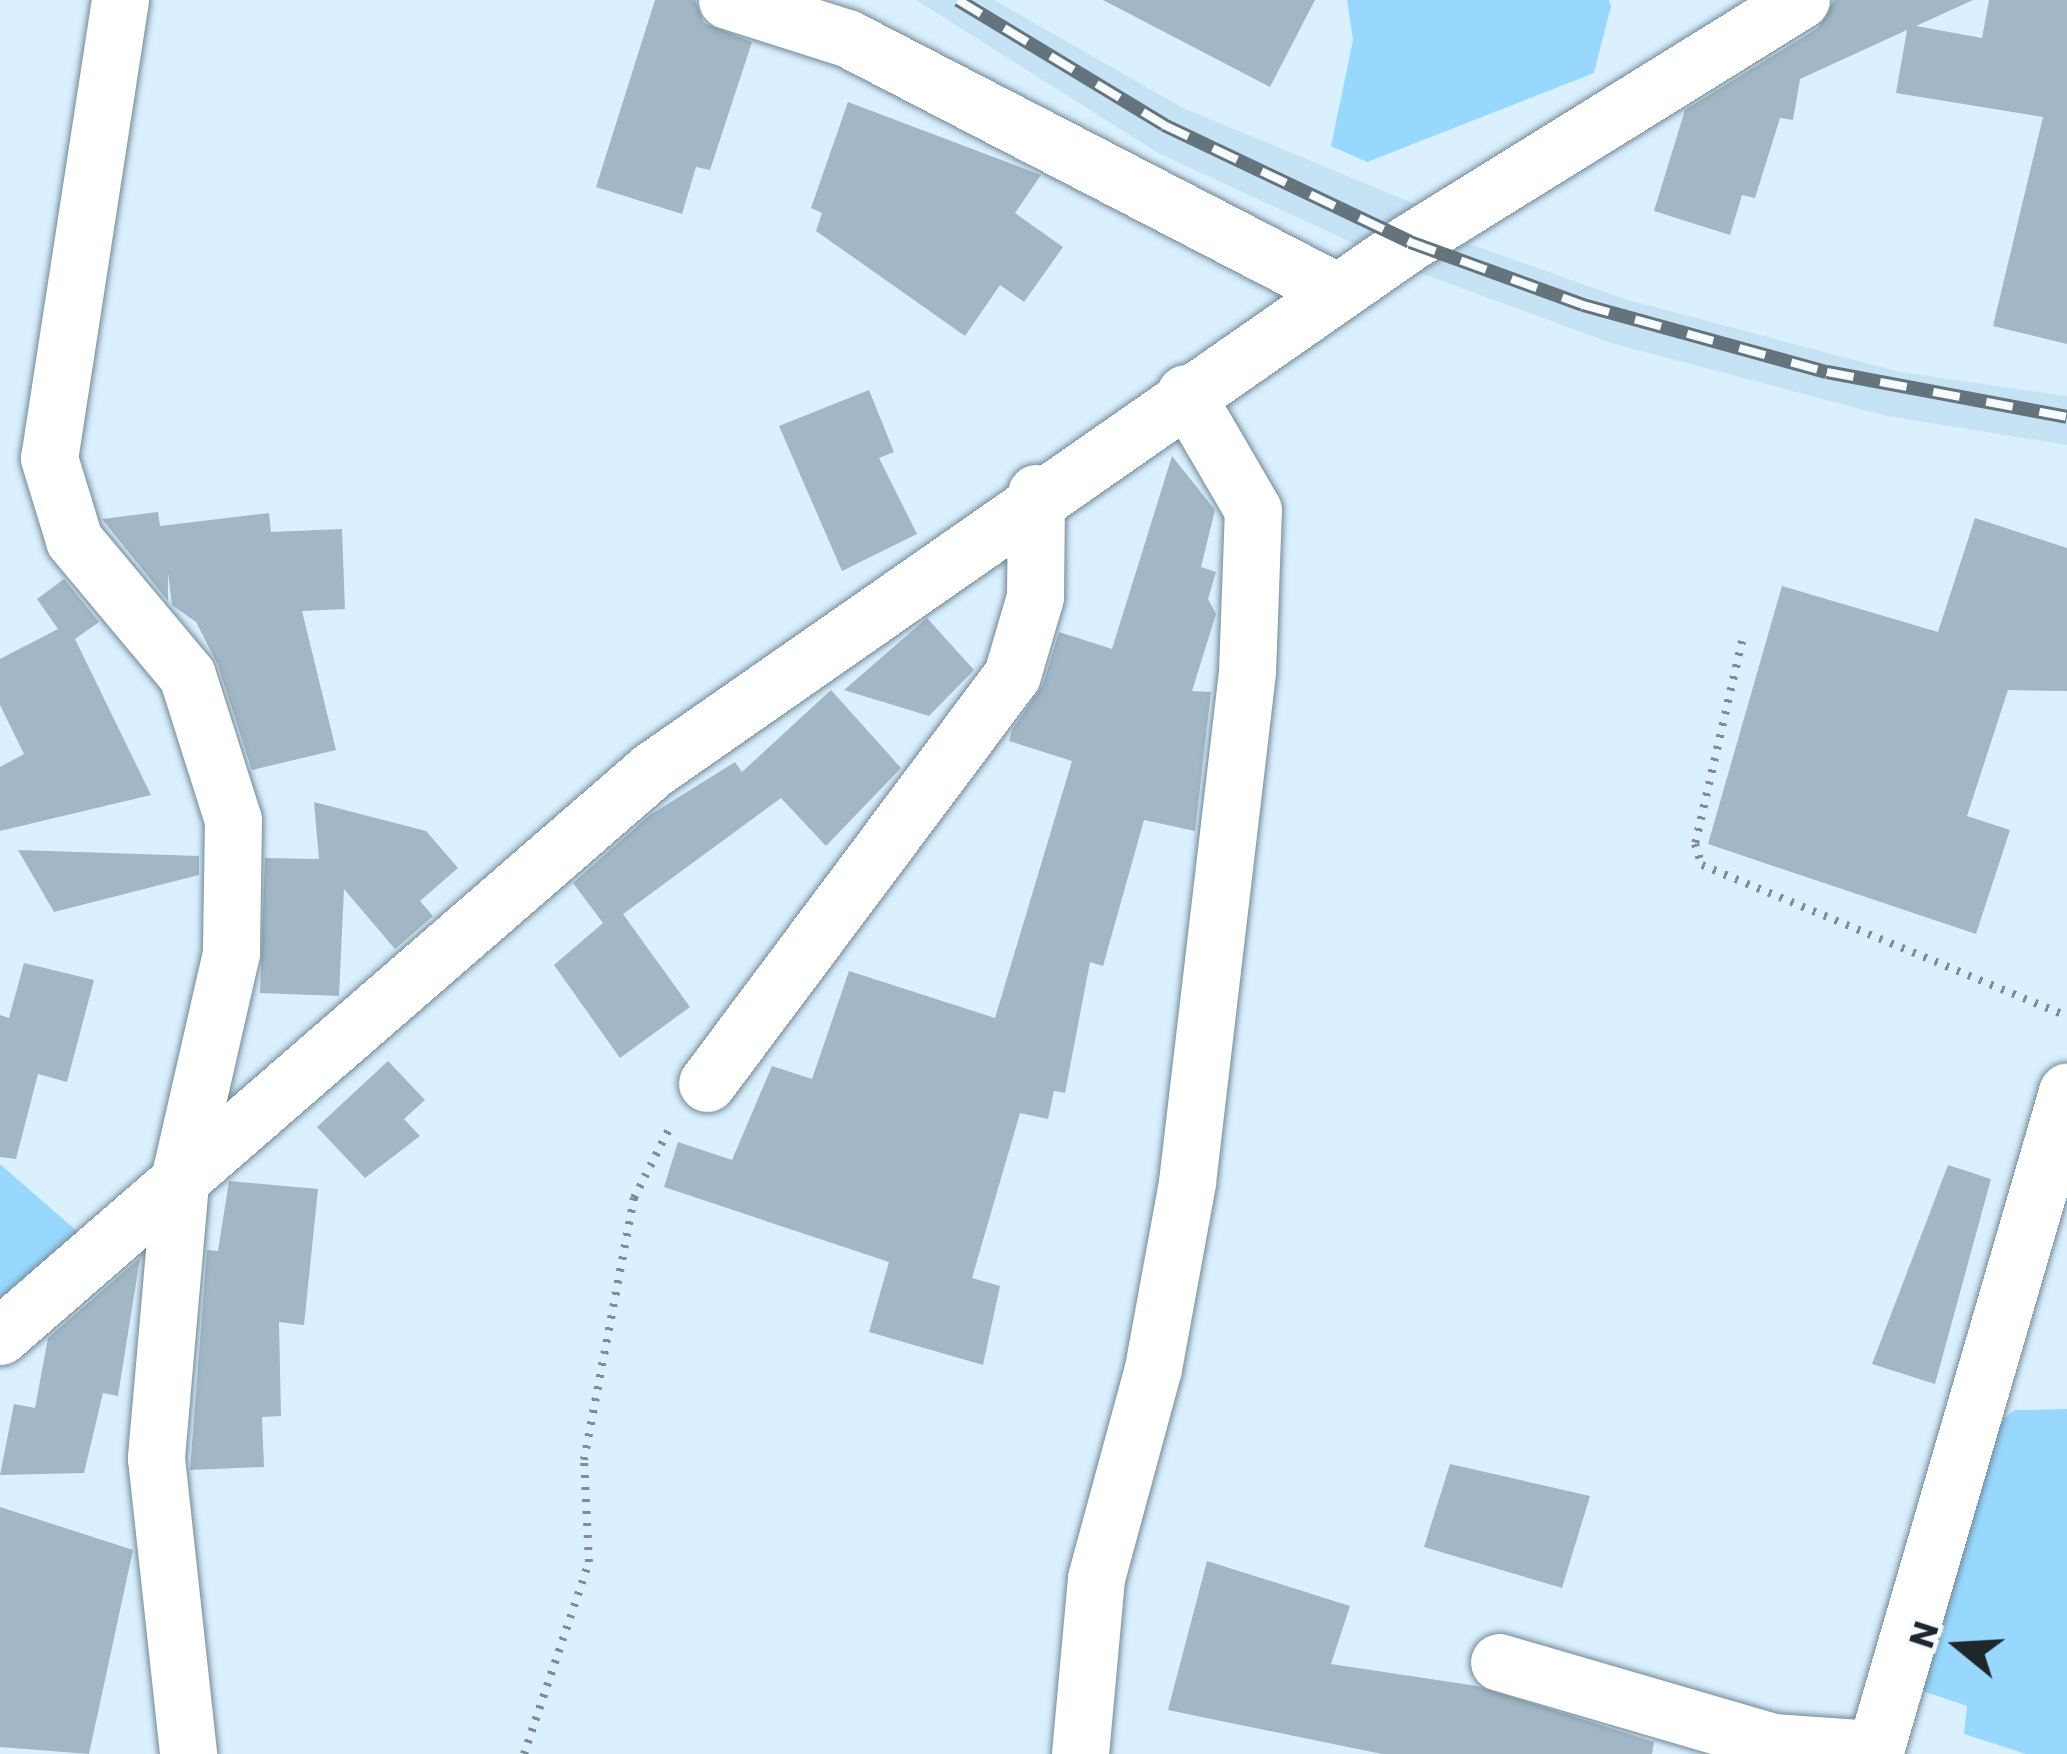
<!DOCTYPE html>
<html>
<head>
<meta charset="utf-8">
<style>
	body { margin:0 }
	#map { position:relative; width:2067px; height:1754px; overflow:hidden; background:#daf0ff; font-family:Poppins,sans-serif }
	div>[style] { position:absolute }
	.built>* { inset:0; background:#c6e3f6 }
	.green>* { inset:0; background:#98d8ff }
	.building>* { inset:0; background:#a2b7c5 }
	.path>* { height:8px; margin-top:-4px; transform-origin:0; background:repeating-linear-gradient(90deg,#7e8d98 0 3px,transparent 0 12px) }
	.roads { filter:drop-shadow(0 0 3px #748996) drop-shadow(0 0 3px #748996) }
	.minor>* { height:57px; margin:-28.5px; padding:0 28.5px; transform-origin:28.5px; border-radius:28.5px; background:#fff }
	.rail>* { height:14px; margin-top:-7px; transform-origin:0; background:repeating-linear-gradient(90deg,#f6fbfd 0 27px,#65737c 0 54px); box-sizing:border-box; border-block:3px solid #65737c }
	span { translate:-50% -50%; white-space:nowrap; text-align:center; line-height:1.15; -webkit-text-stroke:10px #f6fbfd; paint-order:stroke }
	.north { position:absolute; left:1899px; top:1586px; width:120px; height:120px; -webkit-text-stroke:9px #f6fbfd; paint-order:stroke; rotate:288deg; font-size:33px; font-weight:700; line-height:48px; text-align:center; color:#1f272d }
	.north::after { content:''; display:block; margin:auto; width:42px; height:54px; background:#1f272d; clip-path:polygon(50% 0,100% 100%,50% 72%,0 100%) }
</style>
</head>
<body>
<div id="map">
	<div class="built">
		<div style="clip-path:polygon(916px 0,994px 0,1183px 108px,1427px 209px,1370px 251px,1158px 153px)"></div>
		<div style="clip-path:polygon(1450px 237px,1628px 300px,1900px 372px,2067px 396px,2067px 445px,1887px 416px,1611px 343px,1404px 267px)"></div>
	</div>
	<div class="green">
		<div style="clip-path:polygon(1347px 0,1609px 0,1611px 6px,1594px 73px,1367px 162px,1331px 146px,1353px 40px)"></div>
		<div style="clip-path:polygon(0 1164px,79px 1233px,0 1311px)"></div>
		<div style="clip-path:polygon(2067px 1409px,2067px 1754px,2026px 1754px,1964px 1734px,1967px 1706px,1908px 1686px,1982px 1435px,2015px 1410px)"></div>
	</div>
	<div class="building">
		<div style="clip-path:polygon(655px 0,695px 0,704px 23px,752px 42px,710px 170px,696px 167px,682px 214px,596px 187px)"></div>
		<div style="clip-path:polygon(1103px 0,1315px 0,1270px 87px)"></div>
		<div style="clip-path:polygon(1834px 0,1973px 0,1916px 26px,1982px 38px,1989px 0,2067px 0,2067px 344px,1993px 326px,2043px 117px,1896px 93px,1907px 30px,1800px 79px,1793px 120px,1780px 118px,1755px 198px,1742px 195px,1730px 235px,1654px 211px,1685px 110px,1818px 28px)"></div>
		<div style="clip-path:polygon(848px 102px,1041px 175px,1015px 213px,1063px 247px,1024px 302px,1000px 285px,965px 336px,816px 231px,822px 213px,811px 208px)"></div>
		<div style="clip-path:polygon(869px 390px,894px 452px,879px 458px,917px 534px,842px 571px,779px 426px)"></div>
		<div style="clip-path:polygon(1172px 456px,1215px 510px,1201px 567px,1216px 572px,1208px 599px,1216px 614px,1192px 691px,1211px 692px,1195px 831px,1144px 820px,1103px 966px,1090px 962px,1065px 1093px,1054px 1091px,1048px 1119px,1020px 1113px,972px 1278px,1000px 1286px,983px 1365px,869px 1332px,889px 1262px,664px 1187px,678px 1142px,732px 1160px,772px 1066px,812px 1079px,849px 971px,995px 1018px,1072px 761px,1009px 741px,1012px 730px,1043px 685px,1059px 632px,1112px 649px)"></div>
		<div style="clip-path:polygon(158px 512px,160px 526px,269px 513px,271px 532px,342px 529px,345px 609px,302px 611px,336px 750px,252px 770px,218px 665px,196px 622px,172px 605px,168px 573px,168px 601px,102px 519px)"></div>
		<div style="clip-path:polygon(1975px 518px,2067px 548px,2067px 691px,2008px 690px,1967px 816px,2010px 830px,1976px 934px,1708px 844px,1782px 586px,1938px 632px)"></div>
		<div style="clip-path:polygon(64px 579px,99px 622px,75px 639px,151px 795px,0 831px,0 767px,24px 754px,0 705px,0 659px,58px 629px,37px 599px)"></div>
		<div style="clip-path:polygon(927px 618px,974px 670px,929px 716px,844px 690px)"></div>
		<div style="clip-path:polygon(831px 690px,901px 768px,826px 846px,781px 798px,623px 914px,690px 1007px,620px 1058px,554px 965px,603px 923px,573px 883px,650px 815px,735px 762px,742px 772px)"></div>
		<div style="clip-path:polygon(314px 802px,426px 831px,458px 868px,420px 901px,433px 916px,395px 949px,344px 889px,339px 996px,260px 993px,265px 858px,319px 859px)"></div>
		<div style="clip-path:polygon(18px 850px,199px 856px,199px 875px,54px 912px)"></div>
		<div style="clip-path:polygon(24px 963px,94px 980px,67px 1082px,38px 1074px,16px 1159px,0 1157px,0 1015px,9px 1018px)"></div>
		<div style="clip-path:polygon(388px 1061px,425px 1100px,404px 1119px,420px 1136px,365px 1178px,317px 1127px)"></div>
		<div style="clip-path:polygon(1948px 1165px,1991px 1179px,1935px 1384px,1872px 1364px)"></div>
		<div style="clip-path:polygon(229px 1181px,318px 1189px,304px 1325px,279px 1322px,281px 1416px,262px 1417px,264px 1467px,190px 1470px,207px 1250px,218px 1251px)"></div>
		<div style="clip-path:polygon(140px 1258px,118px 1396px,103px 1393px,84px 1473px,0 1475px,14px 1404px,35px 1408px,48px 1338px)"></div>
		<div style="clip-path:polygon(1450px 1464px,1590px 1496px,1562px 1588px,1424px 1547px)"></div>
		<div style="clip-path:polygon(0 1507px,133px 1550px,89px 1754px,0 1747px)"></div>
		<div style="clip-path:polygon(1207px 1561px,1350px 1606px,1331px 1664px,1477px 1686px,1654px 1742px,1652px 1754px,1382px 1754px,1168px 1710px)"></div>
	</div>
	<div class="path">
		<div style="left:1742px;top:641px;width:208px;rotate:103deg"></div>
		<div style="left:1695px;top:844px;width:22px;rotate:72deg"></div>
		<div style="left:1702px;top:865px;width:395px;rotate:22.5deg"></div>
		<div style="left:524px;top:1754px;width:203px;rotate:-71.3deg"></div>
		<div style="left:589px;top:1562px;width:102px;rotate:-92.8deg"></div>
		<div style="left:584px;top:1460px;width:267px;rotate:-79.2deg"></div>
		<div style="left:634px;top:1198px;width:84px;rotate:-63.1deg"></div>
	</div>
	<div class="roads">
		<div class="minor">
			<div style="left:120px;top:0;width:463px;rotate:98.8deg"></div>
			<div style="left:49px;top:458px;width:86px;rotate:73deg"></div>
			<div style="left:74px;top:540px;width:176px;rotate:50.1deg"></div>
			<div style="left:187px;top:675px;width:152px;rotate:72.4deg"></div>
			<div style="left:233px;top:820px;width:133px;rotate:90.9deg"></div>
			<div style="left:231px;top:953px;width:224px;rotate:102.9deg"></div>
			<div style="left:181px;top:1171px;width:288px;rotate:95deg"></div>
			<div style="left:156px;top:1458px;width:298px;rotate:83.8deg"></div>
			<div style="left:727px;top:0;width:126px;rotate:17.6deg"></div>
			<div style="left:847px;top:38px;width:551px;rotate:27.36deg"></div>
			<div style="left:707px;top:1083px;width:509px;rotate:-53.22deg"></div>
			<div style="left:1012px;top:675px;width:81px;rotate:-73.6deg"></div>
			<div style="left:1035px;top:597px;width:104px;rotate:-89.4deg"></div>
			<div style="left:0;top:1336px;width:863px;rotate:-40.96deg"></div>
			<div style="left:652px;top:770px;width:924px;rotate:-34.86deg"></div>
			<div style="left:1410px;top:242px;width:460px;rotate:-31.8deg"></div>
			<div style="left:1499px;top:1662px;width:284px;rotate:16.3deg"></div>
			<div style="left:1772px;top:1742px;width:104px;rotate:3.9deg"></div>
			<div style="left:1080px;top:1754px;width:177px;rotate:-84.8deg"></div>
			<div style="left:1096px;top:1578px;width:218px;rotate:-74.8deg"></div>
			<div style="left:1153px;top:1368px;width:189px;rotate:-79.6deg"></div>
			<div style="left:1187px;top:1182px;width:514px;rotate:-83.29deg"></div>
			<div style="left:1247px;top:672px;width:162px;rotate:-87.9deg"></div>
			<div style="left:1253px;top:510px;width:135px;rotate:-120.2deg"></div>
			<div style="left:1874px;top:1754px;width:690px;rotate:-73.75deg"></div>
		</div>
	</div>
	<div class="rail">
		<div style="left:958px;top:0;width:241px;rotate:31.2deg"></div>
		<div style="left:1164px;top:125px;width:272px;rotate:25.4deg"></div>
		<div style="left:1410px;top:242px;width:184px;rotate:20deg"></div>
		<div style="left:1583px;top:305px;width:253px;rotate:15.4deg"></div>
		<div style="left:1827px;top:372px;width:244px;rotate:10.6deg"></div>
	</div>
	<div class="north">N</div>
</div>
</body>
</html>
